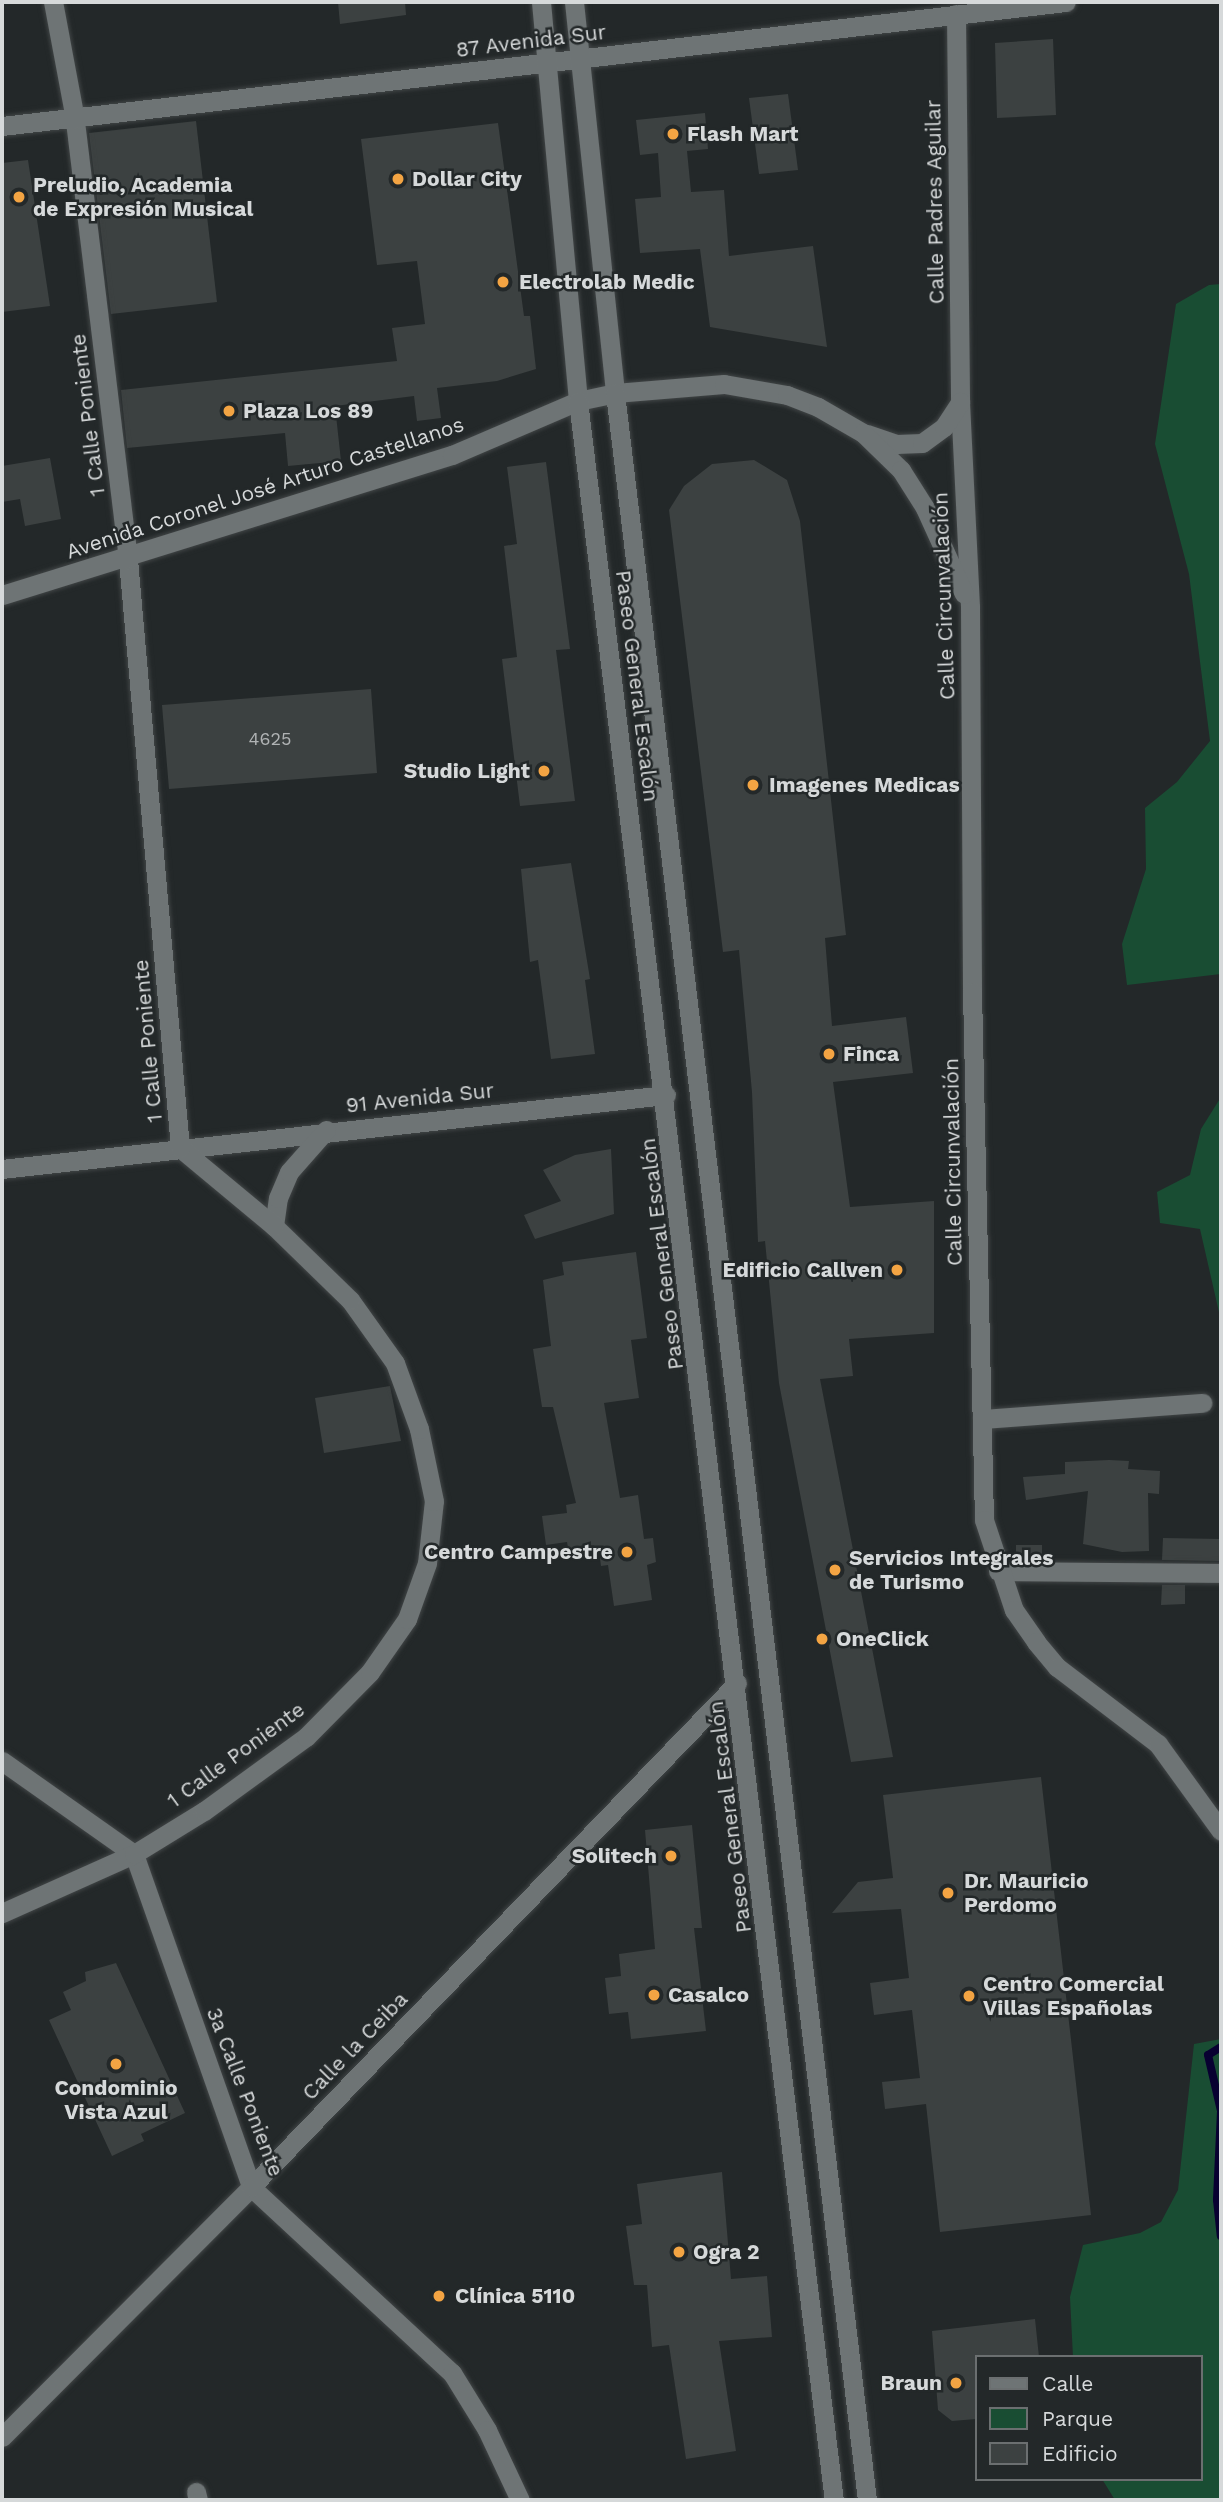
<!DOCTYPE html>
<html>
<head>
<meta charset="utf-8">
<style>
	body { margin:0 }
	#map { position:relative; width:1223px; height:2502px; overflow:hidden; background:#232829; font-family:"Work Sans",sans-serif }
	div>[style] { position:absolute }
	.green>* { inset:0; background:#194d33 }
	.stream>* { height:8px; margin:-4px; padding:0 4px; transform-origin:4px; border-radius:4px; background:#080031 }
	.building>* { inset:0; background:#3c4141 }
	.roads { filter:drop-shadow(0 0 2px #414546) drop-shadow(0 0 2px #414546) }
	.minor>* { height:19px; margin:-9.5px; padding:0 9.5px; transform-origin:9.5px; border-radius:9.5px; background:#6e7475 }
	.tertiary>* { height:19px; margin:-9.5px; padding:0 9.5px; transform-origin:9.5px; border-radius:9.5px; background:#6e7475 }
	.secondary>* { height:19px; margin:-9.5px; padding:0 9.5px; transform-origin:9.5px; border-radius:9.5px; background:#6e7475 }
	.dots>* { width:19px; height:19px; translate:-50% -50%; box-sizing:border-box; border:4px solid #232829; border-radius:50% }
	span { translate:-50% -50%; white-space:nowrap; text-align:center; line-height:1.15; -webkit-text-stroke:5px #232829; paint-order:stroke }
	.number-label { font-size:18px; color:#b0b3b4 }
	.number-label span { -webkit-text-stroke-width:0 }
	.street-label { font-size:21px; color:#d6d9da }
	.poi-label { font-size:21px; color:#d6d9da; font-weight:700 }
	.left { translate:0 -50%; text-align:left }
	.right { translate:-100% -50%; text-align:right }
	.frame { position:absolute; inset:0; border:4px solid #d6d9da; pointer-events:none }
	.legend { position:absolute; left:975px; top:2355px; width:228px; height:126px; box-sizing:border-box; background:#232829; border:2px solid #6b6f70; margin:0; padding:9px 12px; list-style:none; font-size:21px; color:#d6d9da }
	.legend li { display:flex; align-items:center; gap:14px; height:35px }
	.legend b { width:35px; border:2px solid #6b6f70 }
</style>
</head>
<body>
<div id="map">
	<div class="green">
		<div style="clip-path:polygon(1221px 284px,1221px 974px,1127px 985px,1122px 944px,1146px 869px,1145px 808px,1177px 782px,1210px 741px,1189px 574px,1155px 444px,1176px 304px,1209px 285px)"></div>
		<div style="clip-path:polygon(1221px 1097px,1221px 1321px,1200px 1229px,1160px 1223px,1157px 1192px,1190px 1175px,1201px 1129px)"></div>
		<div style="clip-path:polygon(1221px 2039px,1221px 2500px,1115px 2500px,1102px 2479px,1200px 2479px,1200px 2357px,1073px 2357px,1070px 2297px,1083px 2245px,1140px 2233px,1161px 2222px,1178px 2190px,1194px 2044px)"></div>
	</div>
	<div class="stream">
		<div style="left:1221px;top:2047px;width:15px;rotate:148deg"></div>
		<div style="left:1208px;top:2055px;width:57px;rotate:76.9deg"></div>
		<div style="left:1221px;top:2111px;width:89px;rotate:92.6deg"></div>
		<div style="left:1217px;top:2200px;width:36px;rotate:84deg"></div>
	</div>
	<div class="building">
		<div style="clip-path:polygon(338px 2px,405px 2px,406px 15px,340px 24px)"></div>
		<div style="clip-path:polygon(1053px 39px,1056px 115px,997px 118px,995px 43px)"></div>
		<div style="clip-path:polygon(788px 94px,798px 170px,759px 174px,749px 98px)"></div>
		<div style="clip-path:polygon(705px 113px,708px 149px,687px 151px,691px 192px,724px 190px,729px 256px,813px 246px,827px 347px,710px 327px,700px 249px,640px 253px,635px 199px,661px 197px,658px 153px,640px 155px,636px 120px)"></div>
		<div style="clip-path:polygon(196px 121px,217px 302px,111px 314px,89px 133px)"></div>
		<div style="clip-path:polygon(498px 123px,524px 316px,530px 316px,536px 369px,497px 381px,437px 388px,441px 418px,417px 421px,414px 396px,335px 406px,341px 461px,288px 466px,285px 433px,127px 448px,121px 390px,397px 361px,392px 328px,425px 324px,417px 261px,377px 265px,361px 139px)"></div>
		<div style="clip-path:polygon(28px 160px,50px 306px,2px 312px,2px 163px)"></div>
		<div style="clip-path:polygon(50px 458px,61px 519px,25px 526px,20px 499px,2px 502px,2px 466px)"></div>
		<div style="clip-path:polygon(754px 460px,787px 480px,800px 521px,846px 935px,825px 938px,832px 1026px,906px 1017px,913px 1073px,833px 1082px,850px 1207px,934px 1201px,934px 1333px,849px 1339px,853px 1376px,820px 1379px,893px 1757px,851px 1762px,779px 1383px,765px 1241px,758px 1242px,752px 1092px,739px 950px,723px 952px,669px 510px,684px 486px,712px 464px)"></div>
		<div style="clip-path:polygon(546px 462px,570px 649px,556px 650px,575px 801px,520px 806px,502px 659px,517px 657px,504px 546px,517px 544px,507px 467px)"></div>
		<div style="clip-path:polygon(371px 689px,377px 773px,169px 789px,162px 705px)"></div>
		<div style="clip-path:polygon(571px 863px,590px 979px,585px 980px,595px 1054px,551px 1059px,538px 960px,530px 962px,521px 869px)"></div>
		<div style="clip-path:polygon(611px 1149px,614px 1214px,535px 1239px,524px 1215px,561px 1201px,543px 1170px,575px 1155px)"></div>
		<div style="clip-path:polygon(636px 1252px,647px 1338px,631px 1340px,639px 1398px,604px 1403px,620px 1498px,638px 1495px,644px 1539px,653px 1538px,656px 1562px,647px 1565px,652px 1600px,614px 1606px,608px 1565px,601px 1566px,599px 1550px,569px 1555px,567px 1542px,546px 1545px,542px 1516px,567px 1513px,566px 1505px,576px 1503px,553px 1407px,542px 1407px,533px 1349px,551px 1346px,543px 1280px,564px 1275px,562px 1262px)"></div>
		<div style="clip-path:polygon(390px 1386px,401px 1441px,324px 1453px,315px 1398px)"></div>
		<div style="clip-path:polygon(1109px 1460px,1129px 1461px,1128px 1469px,1160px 1471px,1159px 1494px,1148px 1493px,1149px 1551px,1122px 1552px,1083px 1544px,1088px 1491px,1026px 1500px,1023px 1477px,1065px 1474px,1065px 1462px)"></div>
		<div style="clip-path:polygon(1163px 1538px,1221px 1539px,1221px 1561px,1162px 1560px)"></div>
		<div style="clip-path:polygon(1016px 1545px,1042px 1545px,1042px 1559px,1016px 1559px)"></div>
		<div style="clip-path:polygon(1162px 1585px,1185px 1585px,1185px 1604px,1161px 1605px)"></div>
		<div style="clip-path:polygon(1041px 1777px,1091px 2215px,940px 2232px,926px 2104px,885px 2109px,882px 2082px,920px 2078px,912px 2010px,874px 2015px,870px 1983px,909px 1978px,901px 1909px,832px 1913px,858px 1882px,893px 1878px,883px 1795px)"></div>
		<div style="clip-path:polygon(692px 1825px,702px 1928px,694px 1928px,706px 2031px,631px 2039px,628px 2012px,609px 2014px,605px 1978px,621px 1976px,619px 1954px,655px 1949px,645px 1830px)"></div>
		<div style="clip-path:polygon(116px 1963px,185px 2113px,141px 2134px,144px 2141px,112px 2156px,49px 2020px,71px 2010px,63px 1992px,86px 1981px,85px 1972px)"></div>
		<div style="clip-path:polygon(722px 2172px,731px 2279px,767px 2276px,772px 2337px,719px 2341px,736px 2451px,686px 2459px,669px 2345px,652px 2347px,647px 2285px,634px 2285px,626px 2226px,642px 2224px,637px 2184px)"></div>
		<div style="clip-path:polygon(1035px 2319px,1039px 2357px,976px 2357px,976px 2419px,952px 2421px,938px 2410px,932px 2331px)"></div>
	</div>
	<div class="roads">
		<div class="minor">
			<div style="left:2px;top:1169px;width:668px;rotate:-6.36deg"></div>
			<div style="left:274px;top:1226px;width:28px;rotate:-82deg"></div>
			<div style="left:278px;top:1198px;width:28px;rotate:-67deg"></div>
			<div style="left:289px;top:1172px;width:56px;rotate:-48.6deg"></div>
			<div style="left:982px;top:1419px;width:221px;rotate:-4.2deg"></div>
			<div style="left:998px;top:1571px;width:223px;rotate:0.5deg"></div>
			<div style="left:2px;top:1761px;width:161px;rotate:35.2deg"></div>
			<div style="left:134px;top:1854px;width:353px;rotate:70.6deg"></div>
			<div style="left:251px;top:2187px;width:274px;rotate:42.8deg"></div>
			<div style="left:452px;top:2373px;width:67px;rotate:58.4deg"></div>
			<div style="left:487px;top:2430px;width:77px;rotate:64.8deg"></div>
			<div style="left:2px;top:1913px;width:145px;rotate:-24.1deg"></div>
			<div style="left:134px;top:1854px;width:82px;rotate:-31.6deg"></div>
			<div style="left:204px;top:1811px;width:126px;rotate:-36deg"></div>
			<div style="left:306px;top:1737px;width:91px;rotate:-45.4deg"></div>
			<div style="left:370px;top:1672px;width:65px;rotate:-55.1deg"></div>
			<div style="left:407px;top:1619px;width:59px;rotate:-70.3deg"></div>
			<div style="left:427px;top:1563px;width:62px;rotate:-83.6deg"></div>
			<div style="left:434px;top:1501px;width:74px;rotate:-101.8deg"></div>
			<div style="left:419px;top:1429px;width:70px;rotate:-110deg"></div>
			<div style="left:395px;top:1363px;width:77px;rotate:-125.5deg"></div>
			<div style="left:350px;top:1300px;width:106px;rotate:-135.8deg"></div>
			<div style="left:274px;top:1226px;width:122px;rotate:-140.3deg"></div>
			<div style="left:180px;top:1148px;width:591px;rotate:-95.05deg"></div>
			<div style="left:128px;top:559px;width:443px;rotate:-96.9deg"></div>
			<div style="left:75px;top:119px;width:119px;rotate:-100.6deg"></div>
			<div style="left:2px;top:2437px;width:353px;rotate:-45.1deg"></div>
			<div style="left:251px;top:2187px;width:700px;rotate:-46.04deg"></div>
			<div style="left:196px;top:2492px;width:8px;rotate:76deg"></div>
		</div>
		<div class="tertiary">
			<div style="left:956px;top:14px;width:388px;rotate:89.4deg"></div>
			<div style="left:960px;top:402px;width:205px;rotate:87.2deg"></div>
			<div style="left:970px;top:607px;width:385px;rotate:89.7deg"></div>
			<div style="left:972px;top:992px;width:528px;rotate:88.7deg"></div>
			<div style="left:984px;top:1520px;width:95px;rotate:71.6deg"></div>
			<div style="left:1014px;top:1610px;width:39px;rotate:55deg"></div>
			<div style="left:1036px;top:1642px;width:33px;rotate:50deg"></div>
			<div style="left:1057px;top:1667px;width:127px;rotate:37.3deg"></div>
			<div style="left:1158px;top:1744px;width:107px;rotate:54.1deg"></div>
			<div style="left:2px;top:126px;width:1071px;rotate:-6.65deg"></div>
			<div style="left:867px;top:434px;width:31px;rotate:19deg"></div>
			<div style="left:896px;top:444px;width:26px;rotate:-2deg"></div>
			<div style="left:922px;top:443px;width:27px;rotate:-36deg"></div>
			<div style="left:944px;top:427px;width:30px;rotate:-57deg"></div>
			<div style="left:2px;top:595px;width:471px;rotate:-17.3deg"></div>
			<div style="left:452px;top:455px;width:137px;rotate:-23.2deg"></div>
			<div style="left:578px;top:401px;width:38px;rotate:-12deg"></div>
			<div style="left:615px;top:393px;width:109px;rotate:-4.7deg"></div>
			<div style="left:724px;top:384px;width:64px;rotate:9.9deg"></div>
			<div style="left:787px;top:395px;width:33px;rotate:21deg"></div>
			<div style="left:818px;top:407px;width:52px;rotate:30deg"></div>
			<div style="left:863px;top:433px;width:53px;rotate:44.2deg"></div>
			<div style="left:901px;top:470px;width:45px;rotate:57.7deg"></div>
			<div style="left:925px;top:508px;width:94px;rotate:65.6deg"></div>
		</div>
		<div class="secondary">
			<div style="left:541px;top:2px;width:401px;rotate:84.7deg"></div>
			<div style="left:578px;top:401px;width:2115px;rotate:83.05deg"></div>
			<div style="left:574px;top:2px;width:393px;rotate:84deg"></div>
			<div style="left:615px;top:393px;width:2122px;rotate:83.18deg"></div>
		</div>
	</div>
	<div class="dots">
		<div style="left:673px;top:134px;background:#f3a443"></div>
		<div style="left:398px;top:179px;background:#f3a443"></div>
		<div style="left:19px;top:197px;background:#f3a443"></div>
		<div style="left:503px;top:282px;background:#f3a443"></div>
		<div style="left:229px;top:411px;background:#f3a443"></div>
		<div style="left:544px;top:771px;background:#f3a443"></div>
		<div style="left:753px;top:785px;background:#f3a443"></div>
		<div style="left:829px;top:1054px;background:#f3a443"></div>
		<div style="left:897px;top:1270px;background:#f3a443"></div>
		<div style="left:627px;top:1552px;background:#f3a443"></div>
		<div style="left:835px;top:1570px;background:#f3a443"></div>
		<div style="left:822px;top:1639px;background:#f3a443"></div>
		<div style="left:671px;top:1856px;background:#f3a443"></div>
		<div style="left:948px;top:1893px;background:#f3a443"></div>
		<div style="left:654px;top:1995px;background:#f3a443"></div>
		<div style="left:969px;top:1996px;background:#f3a443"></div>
		<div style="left:116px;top:2064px;background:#f3a443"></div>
		<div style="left:679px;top:2252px;background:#f3a443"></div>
		<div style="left:439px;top:2296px;background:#f3a443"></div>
		<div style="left:956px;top:2383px;background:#f3a443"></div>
	</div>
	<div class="number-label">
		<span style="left:270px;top:739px">4625</span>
	</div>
	<div class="street-label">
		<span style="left:531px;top:41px;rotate:-7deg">87 Avenida Sur</span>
		<span style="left:935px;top:202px;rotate:-91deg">Calle Padres Aguilar</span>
		<span style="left:88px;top:415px;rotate:-97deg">1 Calle Poniente</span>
		<span style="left:265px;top:488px;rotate:-18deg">Avenida Coronel José Arturo Castellanos</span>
		<span style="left:944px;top:596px;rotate:-92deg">Calle Circunvalación</span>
		<span style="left:637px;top:686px;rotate:83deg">Paseo General Escalón</span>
		<span style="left:148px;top:1041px;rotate:-95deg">1 Calle Poniente</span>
		<span style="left:420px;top:1098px;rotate:-6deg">91 Avenida Sur</span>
		<span style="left:953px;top:1162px;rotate:-91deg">Calle Circunvalación</span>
		<span style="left:662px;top:1254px;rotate:-97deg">Paseo General Escalón</span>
		<span style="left:236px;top:1755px;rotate:-36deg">1 Calle Poniente</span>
		<span style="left:730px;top:1817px;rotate:-97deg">Paseo General Escalón</span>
		<span style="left:355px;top:2046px;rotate:-46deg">Calle la Ceiba</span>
		<span style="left:245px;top:2092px;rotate:69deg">3a Calle Poniente</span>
	</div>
	<div class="poi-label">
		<span class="left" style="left:687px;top:134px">Flash Mart</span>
		<span class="left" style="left:412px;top:179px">Dollar City</span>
		<span class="left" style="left:33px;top:197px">Preludio, Academia<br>de Expresión Musical</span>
		<span class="left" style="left:519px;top:282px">Electrolab Medic</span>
		<span class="left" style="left:243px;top:411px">Plaza Los 89</span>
		<span class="right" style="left:530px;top:771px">Studio Light</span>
		<span class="left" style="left:769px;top:785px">Imagenes Medicas</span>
		<span class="left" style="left:843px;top:1054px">Finca</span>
		<span class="right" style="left:883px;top:1270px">Edificio Callven</span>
		<span class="right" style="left:613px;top:1552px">Centro Campestre</span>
		<span class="left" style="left:849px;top:1570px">Servicios Integrales<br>de Turismo</span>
		<span class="left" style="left:836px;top:1639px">OneClick</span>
		<span class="right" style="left:657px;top:1856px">Solitech</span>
		<span class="left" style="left:964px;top:1893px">Dr. Mauricio<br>Perdomo</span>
		<span class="left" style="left:983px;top:1996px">Centro Comercial<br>Villas Españolas</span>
		<span class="left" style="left:668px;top:1995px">Casalco</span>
		<span style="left:116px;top:2100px">Condominio<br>Vista Azul</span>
		<span class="left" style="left:693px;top:2252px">Ogra 2</span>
		<span class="left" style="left:455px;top:2296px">Clínica 5110</span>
		<span class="right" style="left:942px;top:2383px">Braun</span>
	</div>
	<div class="frame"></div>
	<ul class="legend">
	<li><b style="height:9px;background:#6e7475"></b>Calle</li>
	<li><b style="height:19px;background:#194d33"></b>Parque</li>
	<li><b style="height:19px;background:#3c4141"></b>Edificio</li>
	</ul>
</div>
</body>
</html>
